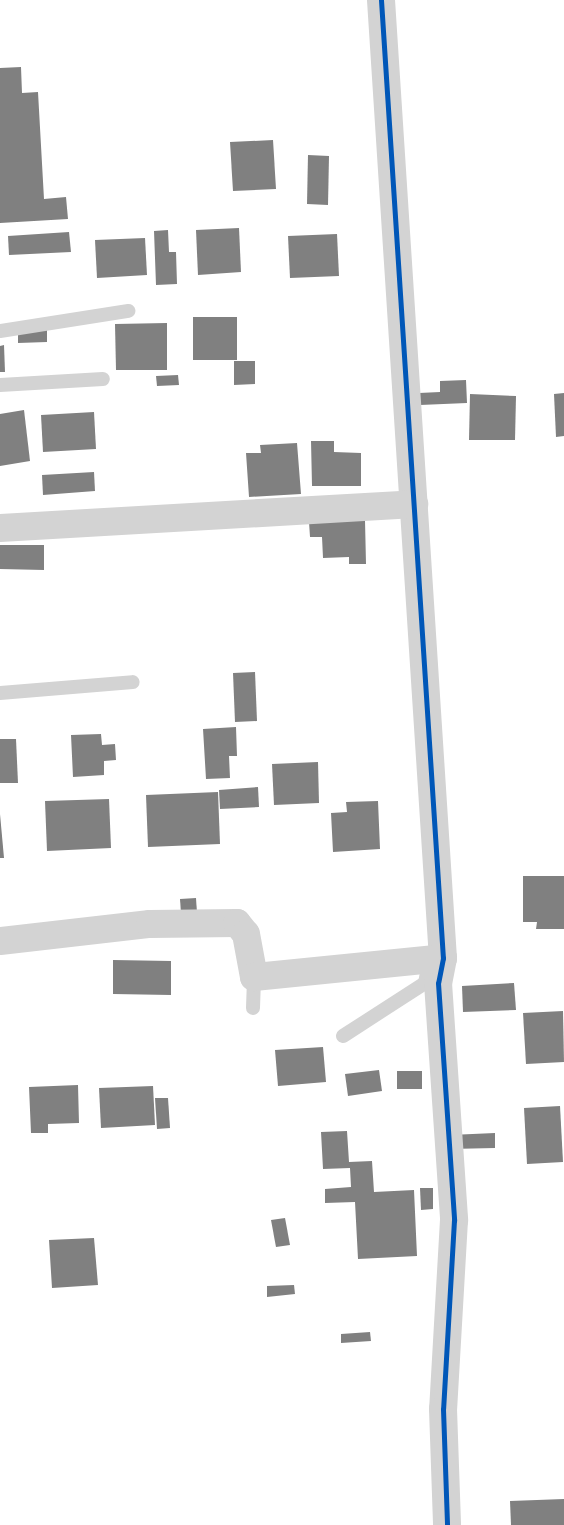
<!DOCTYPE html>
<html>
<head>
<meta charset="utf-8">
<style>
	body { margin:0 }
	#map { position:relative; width:564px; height:1525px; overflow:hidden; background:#fff; font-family:Quicksand,sans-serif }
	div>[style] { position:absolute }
	.building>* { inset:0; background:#808080 }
	.service>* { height:14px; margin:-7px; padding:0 7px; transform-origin:7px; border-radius:7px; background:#d3d3d3 }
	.minor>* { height:28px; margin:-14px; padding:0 14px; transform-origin:14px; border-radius:14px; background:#d3d3d3 }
	.cycleway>* { height:5px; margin:-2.5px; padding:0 2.5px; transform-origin:2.5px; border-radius:2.5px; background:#0057b8 }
	span { translate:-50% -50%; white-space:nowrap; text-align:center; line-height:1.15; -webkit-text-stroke:5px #fff; paint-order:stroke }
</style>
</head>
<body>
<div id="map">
	<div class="building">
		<div style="clip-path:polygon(21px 67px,22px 93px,38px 92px,44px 199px,66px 197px,68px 219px,0 223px,0 68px)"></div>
		<div style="clip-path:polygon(273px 140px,276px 189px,233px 191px,230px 142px)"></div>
		<div style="clip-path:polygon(308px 155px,329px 156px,328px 205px,307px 204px)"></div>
		<div style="clip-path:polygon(239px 228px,241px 272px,198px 275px,196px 230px)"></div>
		<div style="clip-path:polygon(168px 230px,169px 252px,176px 252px,177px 284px,156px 285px,154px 231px)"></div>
		<div style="clip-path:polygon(69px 232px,71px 252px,9px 255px,8px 236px)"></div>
		<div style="clip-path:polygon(337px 234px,339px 276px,290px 278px,288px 236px)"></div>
		<div style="clip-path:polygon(145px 238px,147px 275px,97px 278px,95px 240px)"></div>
		<div style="clip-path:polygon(193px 317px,237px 317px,237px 360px,193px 360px)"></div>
		<div style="clip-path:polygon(167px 323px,167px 370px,116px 370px,115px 324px)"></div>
		<div style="clip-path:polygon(47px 330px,47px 342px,18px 343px,18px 332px)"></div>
		<div style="clip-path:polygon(4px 345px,5px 372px,0 372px,0 346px)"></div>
		<div style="clip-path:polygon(234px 361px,255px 361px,255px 384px,234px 385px)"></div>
		<div style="clip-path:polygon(178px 375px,179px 385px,157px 386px,156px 376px)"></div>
		<div style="clip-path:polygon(466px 380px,467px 403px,420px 405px,419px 393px,440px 392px,440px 381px)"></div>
		<div style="clip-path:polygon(564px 393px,564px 436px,556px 437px,554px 394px)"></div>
		<div style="clip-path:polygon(470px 394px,516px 396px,515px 440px,469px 440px)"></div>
		<div style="clip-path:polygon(24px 410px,30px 461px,0 466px,0 414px)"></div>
		<div style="clip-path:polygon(94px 412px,96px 449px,43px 452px,41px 415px)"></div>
		<div style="clip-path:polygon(311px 441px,334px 441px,334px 452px,361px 453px,361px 486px,312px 486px)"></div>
		<div style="clip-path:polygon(297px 443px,301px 494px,249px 497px,246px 453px,261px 453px,260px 445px)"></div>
		<div style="clip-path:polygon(94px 472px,95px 491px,43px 495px,42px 475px)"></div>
		<div style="clip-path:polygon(365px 520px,366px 564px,349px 564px,349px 557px,323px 558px,322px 537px,310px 537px,309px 522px)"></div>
		<div style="clip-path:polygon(0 545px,44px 545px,44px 570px,0 569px)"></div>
		<div style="clip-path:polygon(255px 672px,257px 721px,235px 722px,233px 673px)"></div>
		<div style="clip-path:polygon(236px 727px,237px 756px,229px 756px,230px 778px,206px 779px,203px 729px)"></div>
		<div style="clip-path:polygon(101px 734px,102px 745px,115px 744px,116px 760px,104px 761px,104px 775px,73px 777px,71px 735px)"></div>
		<div style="clip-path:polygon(0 739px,16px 739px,18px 783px,0 783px)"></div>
		<div style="clip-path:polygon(318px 762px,319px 803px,274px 805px,272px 764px)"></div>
		<div style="clip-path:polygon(258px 787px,259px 807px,220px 809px,219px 790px)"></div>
		<div style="clip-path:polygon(218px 792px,220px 844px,148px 847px,146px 795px)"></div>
		<div style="clip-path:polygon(109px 799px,111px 848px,47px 851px,45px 801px)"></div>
		<div style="clip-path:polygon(378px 801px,380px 849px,333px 852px,331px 813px,347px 812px,346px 802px)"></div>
		<div style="clip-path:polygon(0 814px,4px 858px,0 858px)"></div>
		<div style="clip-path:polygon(523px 876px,564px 876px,564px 929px,536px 929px,537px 922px,523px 922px)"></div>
		<div style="clip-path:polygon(196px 898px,197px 913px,181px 913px,180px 899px)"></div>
		<div style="clip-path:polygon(113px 960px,171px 961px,171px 995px,113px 994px)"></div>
		<div style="clip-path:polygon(514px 983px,516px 1010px,463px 1012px,462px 986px)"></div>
		<div style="clip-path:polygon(563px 1011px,564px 1062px,526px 1064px,523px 1013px)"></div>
		<div style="clip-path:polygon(323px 1047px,326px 1082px,278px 1086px,275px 1050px)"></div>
		<div style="clip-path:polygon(379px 1070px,382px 1091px,348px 1096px,345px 1074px)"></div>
		<div style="clip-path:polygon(397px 1071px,422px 1071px,422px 1089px,397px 1089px)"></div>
		<div style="clip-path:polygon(78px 1085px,79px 1123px,48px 1124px,48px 1133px,31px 1133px,29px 1087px)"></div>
		<div style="clip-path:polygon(153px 1086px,155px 1125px,101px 1128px,99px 1088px)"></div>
		<div style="clip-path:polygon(155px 1098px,168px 1098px,170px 1128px,157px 1129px)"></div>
		<div style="clip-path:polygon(560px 1106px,563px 1162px,527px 1164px,524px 1108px)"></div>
		<div style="clip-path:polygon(347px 1131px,349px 1162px,372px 1161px,374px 1192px,414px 1190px,417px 1256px,358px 1259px,355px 1202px,325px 1203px,325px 1189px,351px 1187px,350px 1168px,323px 1169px,321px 1132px)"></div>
		<div style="clip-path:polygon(495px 1133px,495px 1148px,450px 1149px,450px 1135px)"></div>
		<div style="clip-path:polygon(420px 1188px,433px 1188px,433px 1209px,421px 1210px)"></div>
		<div style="clip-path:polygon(285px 1218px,290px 1245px,276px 1247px,271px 1220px)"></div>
		<div style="clip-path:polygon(94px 1238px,98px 1285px,52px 1288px,49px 1240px)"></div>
		<div style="clip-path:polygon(294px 1285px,295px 1294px,267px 1297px,267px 1286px)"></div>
		<div style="clip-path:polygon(370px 1332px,371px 1341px,341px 1343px,341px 1334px)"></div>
		<div style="clip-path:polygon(564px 1499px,564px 1525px,511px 1525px,510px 1501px)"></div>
	</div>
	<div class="service">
		<div style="left:0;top:331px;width:130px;rotate:-8.9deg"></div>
		<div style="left:0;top:385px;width:103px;rotate:-3.3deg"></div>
		<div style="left:0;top:693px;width:133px;rotate:-4.7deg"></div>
		<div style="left:253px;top:1008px;width:31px;rotate:-88deg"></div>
		<div style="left:343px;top:1036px;width:98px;rotate:-32.9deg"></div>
		<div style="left:425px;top:983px;width:16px;rotate:-79deg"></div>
	</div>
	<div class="minor">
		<div style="left:381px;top:0;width:960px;rotate:86.3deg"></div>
		<div style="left:443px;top:958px;width:25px;rotate:101deg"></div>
		<div style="left:438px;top:983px;width:238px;rotate:86.1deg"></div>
		<div style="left:454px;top:1220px;width:189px;rotate:93.3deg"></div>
		<div style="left:443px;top:1409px;width:116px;rotate:88deg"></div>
		<div style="left:0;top:528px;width:415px;rotate:-3.3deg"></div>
		<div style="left:0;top:941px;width:151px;rotate:-6.5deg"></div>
		<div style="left:150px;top:924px;width:87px;rotate:-0.7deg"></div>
		<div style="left:237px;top:923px;width:14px;rotate:51deg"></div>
		<div style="left:246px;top:934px;width:44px;rotate:79.5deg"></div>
		<div style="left:254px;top:977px;width:190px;rotate:-5.7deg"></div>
	</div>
	<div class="cycleway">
		<div style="left:381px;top:0;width:960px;rotate:86.3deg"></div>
		<div style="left:443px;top:958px;width:25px;rotate:101deg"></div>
		<div style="left:438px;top:983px;width:238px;rotate:86.1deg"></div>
		<div style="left:454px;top:1220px;width:189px;rotate:93.3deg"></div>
		<div style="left:443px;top:1409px;width:116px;rotate:88deg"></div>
	</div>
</div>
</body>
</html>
